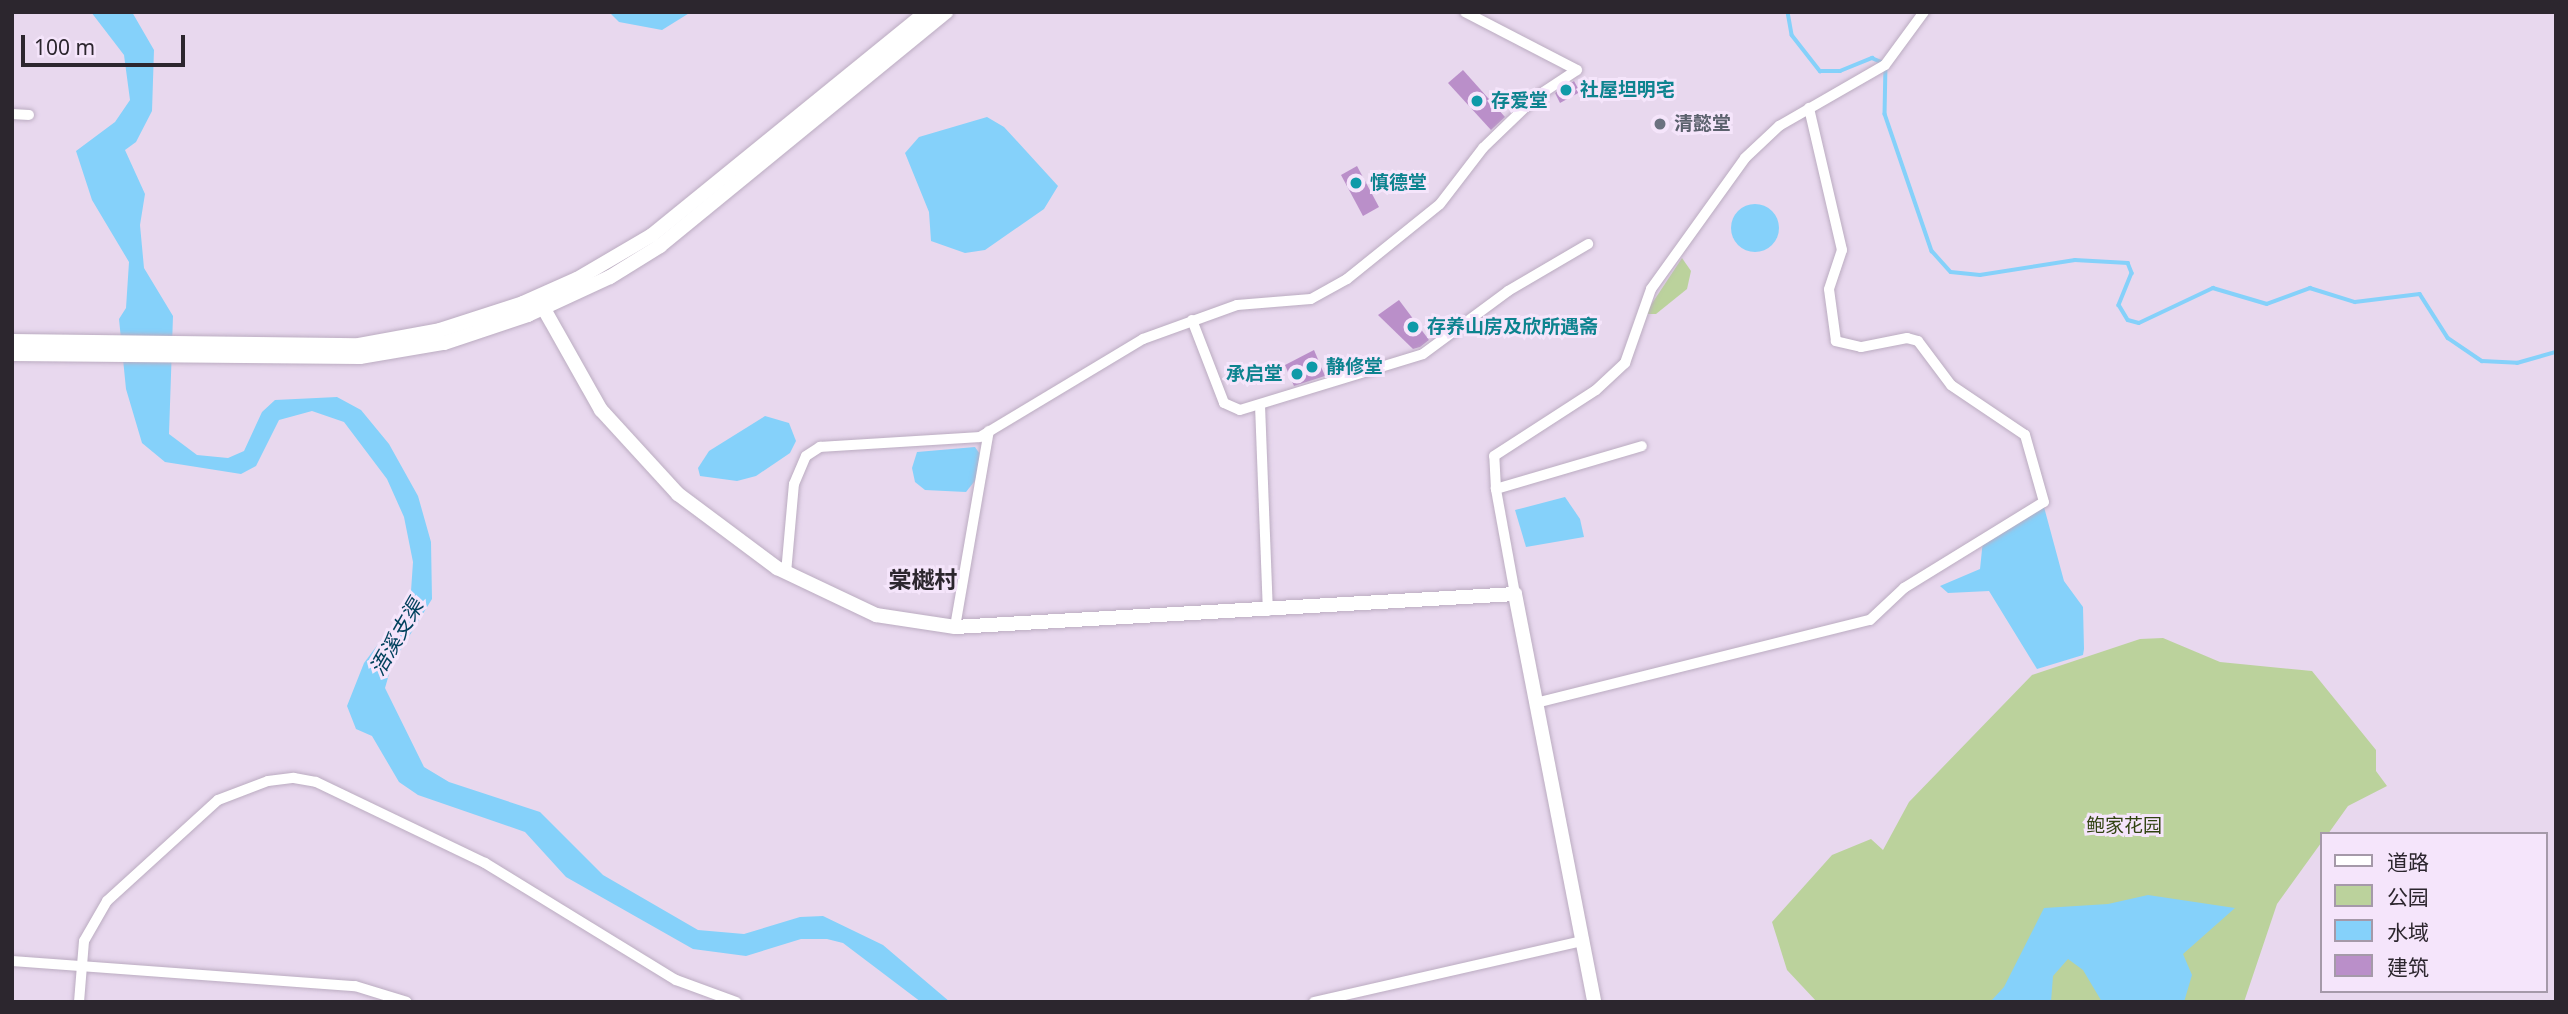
<!DOCTYPE html>
<html>
<head>
<meta charset="utf-8">
<style>
	body { margin:0 }
	#map { position:relative; width:2568px; height:1014px; overflow:hidden; background:#e8d8ee; font-family:"Noto Sans","Noto Sans SC",sans-serif }
	div>[style] { position:absolute }
	.green>* { inset:0; background:#bbd29c }
	.water>* { inset:0; background:#85d1fa }
	.round { border-radius:50% }
	.stream>* { height:3.5px; margin:-1.75px; padding:0 1.75px; transform-origin:1.75px; border-radius:1.75px; background:#85d1fa }
	.building>* { inset:0; background:#ba8fc9 }
	.roads { filter:drop-shadow(0 0 2px #bbacc1) drop-shadow(0 0 2px #bbacc1) }
	.street>* { height:10px; margin:-5px; padding:0 5px; transform-origin:5px; border-radius:5px; background:#fff }
	.secondary>* { height:14px; margin:-7px; padding:0 7px; transform-origin:7px; border-radius:7px; background:#fff }
	.dots>* { width:19px; height:19px; translate:-50% -50%; box-sizing:border-box; border:4px solid #f5e5fb; border-radius:50% }
	span { translate:-50% -50%; white-space:nowrap; text-align:center; line-height:1.15; -webkit-text-stroke:6px #f5e5fb; paint-order:stroke }
	.culture-label { font-size:19px; color:#0d838f; font-weight:700 }
	.left { translate:0 -50%; text-align:left }
	.right { translate:-100% -50%; text-align:right }
	.worship-label { font-size:19px; color:#5b616d; font-weight:700 }
	.park-label { font-size:19px; color:#304211 }
	.water-label { font-size:21px; color:#00415c; font-style:italic }
	.quarter-label { font-size:23px; color:#2c262e; font-weight:700 }
	.frame { position:absolute; inset:0; border:14px solid #2c262e; pointer-events:none }
	.legend { position:absolute; left:2320px; top:832px; width:228px; height:161px; box-sizing:border-box; background:#f5e5fb; border:2px solid #a599a9; margin:0; padding:9px 12px; list-style:none; font-size:21px; color:#2c262e }
	.legend li { display:flex; align-items:center; gap:14px; height:35px }
	.legend b { width:35px; border:2px solid #a599a9 }
	.scale { position:absolute; left:21px; top:35px; width:164px; height:32px; box-sizing:border-box; border:4px solid #2c262e; border-top:0; padding-left:9px; font-size:21px; line-height:24px; white-space:nowrap; color:#2c262e; -webkit-text-stroke:5px #f5e5fb; paint-order:stroke }
</style>
</head>
<body>
<div id="map">
	<div class="green">
		<div style="clip-path:polygon(1682px 258px,1691px 271px,1687px 289px,1656px 314px,1645px 314px)"></div>
		<div style="clip-path:polygon(2163px 638px,2220px 662px,2312px 671px,2376px 750px,2376px 771px,2387px 786px,2348px 806px,2328px 834px,2321px 834px,2321px 843px,2277px 904px,2244px 1002px,1817px 1002px,1787px 970px,1772px 922px,1832px 855px,1871px 839px,1883px 850px,1909px 802px,2032px 675px,2140px 639px)"></div>
	</div>
	<div class="water">
		<div style="clip-path:polygon(91px 12px,132px 12px,154px 50px,152px 111px,136px 142px,125px 150px,145px 194px,140px 225px,144px 268px,173px 316px,169px 434px,197px 455px,228px 458px,244px 451px,262px 412px,275px 400px,337px 397px,361px 410px,389px 444px,418px 496px,431px 542px,432px 599px,392px 664px,385px 688px,424px 767px,449px 782px,540px 812px,603px 875px,698px 930px,744px 934px,800px 917px,823px 916px,883px 945px,950px 1002px,921px 1002px,843px 943px,827px 939px,801px 939px,746px 956px,693px 949px,566px 877px,525px 832px,418px 795px,399px 782px,372px 736px,356px 729px,347px 706px,364px 663px,406px 607px,411px 591px,413px 562px,404px 517px,387px 479px,344px 422px,312px 411px,279px 420px,256px 466px,241px 474px,165px 462px,142px 443px,126px 389px,119px 319px,126px 308px,129px 262px,92px 200px,76px 151px,115px 122px,130px 100px,124px 55px)"></div>
		<div style="clip-path:polygon(609px 12px,691px 12px,662px 30px,619px 22px)"></div>
		<div style="clip-path:polygon(987px 117px,1004px 127px,1058px 186px,1044px 209px,985px 250px,965px 253px,931px 241px,929px 212px,905px 153px,919px 137px)"></div>
		<div class="round" style="left:1731px;top:204px;width:48px;height:48px"></div>
		<div style="clip-path:polygon(765px 416px,789px 423px,796px 441px,790px 453px,756px 476px,737px 481px,700px 476px,698px 468px,709px 451px)"></div>
		<div style="clip-path:polygon(975px 447px,982px 457px,978px 477px,966px 492px,925px 490px,915px 482px,912px 468px,917px 452px)"></div>
		<div style="clip-path:polygon(1565px 497px,1580px 519px,1584px 537px,1526px 547px,1515px 510px)"></div>
		<div style="clip-path:polygon(2044px 507px,2064px 581px,2083px 607px,2084px 649px,2083px 655px,2037px 669px,1989px 591px,1948px 593px,1940px 586px,1980px 569px,1983px 540px)"></div>
		<div style="clip-path:polygon(2148px 895px,2235px 908px,2183px 954px,2192px 975px,2184px 1002px,2102px 1002px,2083px 970px,2068px 959px,2053px 976px,2051px 1002px,1990px 1002px,2004px 987px,2044px 908px,2108px 904px)"></div>
	</div>
	<div class="stream">
		<div style="left:1788px;top:12px;width:23px;rotate:80deg"></div>
		<div style="left:1792px;top:35px;width:46px;rotate:52.1deg"></div>
		<div style="left:1820px;top:71px;width:20px"></div>
		<div style="left:1840px;top:71px;width:35px;rotate:-22deg"></div>
		<div style="left:1872px;top:58px;width:15px;rotate:23deg"></div>
		<div style="left:1886px;top:64px;width:50px;rotate:91.1deg"></div>
		<div style="left:1885px;top:114px;width:145px;rotate:71.1deg"></div>
		<div style="left:1932px;top:251px;width:28px;rotate:48deg"></div>
		<div style="left:1951px;top:272px;width:29px;rotate:6deg"></div>
		<div style="left:1980px;top:275px;width:96px;rotate:-9deg"></div>
		<div style="left:2075px;top:260px;width:53px;rotate:3.2deg"></div>
		<div style="left:2128px;top:263px;width:11px;rotate:68deg"></div>
		<div style="left:2132px;top:273px;width:35px;rotate:112deg"></div>
		<div style="left:2119px;top:305px;width:17px;rotate:59deg"></div>
		<div style="left:2128px;top:320px;width:11px;rotate:15deg"></div>
		<div style="left:2139px;top:323px;width:82px;rotate:-25.3deg"></div>
		<div style="left:2213px;top:288px;width:56px;rotate:16.5deg"></div>
		<div style="left:2267px;top:304px;width:46px;rotate:-20.4deg"></div>
		<div style="left:2310px;top:288px;width:47px;rotate:17.3deg"></div>
		<div style="left:2355px;top:302px;width:65px;rotate:-7deg"></div>
		<div style="left:2420px;top:294px;width:52px;rotate:57.5deg"></div>
		<div style="left:2448px;top:338px;width:41px;rotate:34.1deg"></div>
		<div style="left:2482px;top:361px;width:35px;rotate:3deg"></div>
		<div style="left:2517px;top:363px;width:41px;rotate:-15.8deg"></div>
	</div>
	<div class="building">
		<div style="clip-path:polygon(1463px 70px,1505px 117px,1491px 130px,1448px 83px)"></div>
		<div style="clip-path:polygon(1574px 81px,1580px 92px,1560px 103px,1555px 93px)"></div>
		<div style="clip-path:polygon(1357px 166px,1379px 207px,1363px 216px,1341px 175px)"></div>
		<div style="clip-path:polygon(1399px 300px,1429px 340px,1420px 347px,1413px 349px,1378px 315px)"></div>
		<div style="clip-path:polygon(1314px 350px,1325px 376px,1294px 386px,1285px 365px)"></div>
	</div>
	<div class="roads">
		<div class="street">
			<div style="left:1465px;top:12px;width:126px;rotate:27.4deg"></div>
			<div style="left:12px;top:114px;width:17px;rotate:3deg"></div>
			<div style="left:1192px;top:320px;width:89px;rotate:68.9deg"></div>
			<div style="left:1224px;top:403px;width:17px;rotate:24deg"></div>
			<div style="left:1240px;top:410px;width:191px;rotate:-17deg"></div>
			<div style="left:1423px;top:354px;width:106px;rotate:-36.5deg"></div>
			<div style="left:1508px;top:291px;width:93px;rotate:-30.4deg"></div>
			<div style="left:1260px;top:405px;width:206px;rotate:87.8deg"></div>
			<div style="left:1496px;top:489px;width:33px;rotate:-93deg"></div>
			<div style="left:1494px;top:456px;width:121px;rotate:-32.9deg"></div>
			<div style="left:1596px;top:390px;width:40px;rotate:-43deg"></div>
			<div style="left:1625px;top:363px;width:78px;rotate:-70.6deg"></div>
			<div style="left:1651px;top:289px;width:161px;rotate:-54.3deg"></div>
			<div style="left:1745px;top:158px;width:47px;rotate:-43.3deg"></div>
			<div style="left:1779px;top:126px;width:122px;rotate:-29.9deg"></div>
			<div style="left:1885px;top:65px;width:66px;rotate:-53.7deg"></div>
			<div style="left:786px;top:573px;width:89px;rotate:-84.9deg"></div>
			<div style="left:794px;top:484px;width:30px;rotate:-67deg"></div>
			<div style="left:806px;top:456px;width:17px;rotate:-33deg"></div>
			<div style="left:820px;top:447px;width:160px;rotate:-3.6deg"></div>
			<div style="left:980px;top:437px;width:190px;rotate:-31deg"></div>
			<div style="left:1143px;top:339px;width:100px;rotate:-19.9deg"></div>
			<div style="left:1237px;top:305px;width:74px;rotate:-4.6deg"></div>
			<div style="left:1311px;top:299px;width:41px;rotate:-29.1deg"></div>
			<div style="left:1347px;top:279px;width:119px;rotate:-38.9deg"></div>
			<div style="left:1440px;top:204px;width:71px;rotate:-52.5deg"></div>
			<div style="left:1483px;top:148px;width:74px;rotate:-43.9deg"></div>
			<div style="left:1536px;top:97px;width:49px;rotate:-33.4deg"></div>
			<div style="left:1515px;top:594px;width:107px;rotate:-100.3deg"></div>
			<div style="left:1496px;top:489px;width:152px;rotate:-16.4deg"></div>
			<div style="left:955px;top:627px;width:199px;rotate:-80.2deg"></div>
			<div style="left:1536px;top:703px;width:344px;rotate:-14deg"></div>
			<div style="left:1870px;top:620px;width:47px;rotate:-43.3deg"></div>
			<div style="left:1904px;top:588px;width:164px;rotate:-31.6deg"></div>
			<div style="left:2044px;top:502px;width:70px;rotate:-105.8deg"></div>
			<div style="left:2025px;top:435px;width:89px;rotate:-146deg"></div>
			<div style="left:1951px;top:385px;width:55px;rotate:-126.9deg"></div>
			<div style="left:1918px;top:341px;width:11px;rotate:-165deg"></div>
			<div style="left:1907px;top:338px;width:47px;rotate:168.9deg"></div>
			<div style="left:1861px;top:347px;width:26px;rotate:-167deg"></div>
			<div style="left:1836px;top:341px;width:52px;rotate:-97.7deg"></div>
			<div style="left:1829px;top:289px;width:41px;rotate:-71.6deg"></div>
			<div style="left:1842px;top:250px;width:146px;rotate:-103.1deg"></div>
			<div style="left:12px;top:961px;width:344px;rotate:4.2deg"></div>
			<div style="left:355px;top:986px;width:54px;rotate:17.1deg"></div>
			<div style="left:79px;top:1002px;width:61px;rotate:-85.3deg"></div>
			<div style="left:84px;top:941px;width:46px;rotate:-60.1deg"></div>
			<div style="left:107px;top:901px;width:150px;rotate:-42.3deg"></div>
			<div style="left:218px;top:800px;width:53px;rotate:-20.8deg"></div>
			<div style="left:268px;top:781px;width:26px;rotate:-7deg"></div>
			<div style="left:294px;top:778px;width:22px;rotate:10deg"></div>
			<div style="left:316px;top:782px;width:187px;rotate:25.6deg"></div>
			<div style="left:485px;top:863px;width:224px;rotate:31.5deg"></div>
			<div style="left:676px;top:980px;width:64px;rotate:20.1deg"></div>
			<div style="left:1314px;top:1002px;width:275px;rotate:-12.8deg"></div>
		</div>
		<div class="secondary">
			<div style="left:544px;top:309px;width:116px;rotate:60.6deg"></div>
			<div style="left:601px;top:410px;width:114px;rotate:47.5deg"></div>
			<div style="left:678px;top:494px;width:124px;rotate:36.8deg"></div>
			<div style="left:777px;top:568px;width:110px;rotate:25.4deg"></div>
			<div style="left:876px;top:615px;width:80px;rotate:8.6deg"></div>
			<div style="left:955px;top:627px;width:561px;rotate:-3.37deg"></div>
			<div style="left:1515px;top:594px;width:416px;rotate:79deg"></div>
			<div style="left:12px;top:341px;width:347px;rotate:0.7deg"></div>
			<div style="left:359px;top:345px;width:82px;rotate:-10.5deg"></div>
			<div style="left:440px;top:330px;width:87px;rotate:-18deg"></div>
			<div style="left:523px;top:303px;width:59px;rotate:-24deg"></div>
			<div style="left:577px;top:279px;width:87px;rotate:-30.4deg"></div>
			<div style="left:652px;top:235px;width:353px;rotate:-39.1deg"></div>
			<div style="left:12px;top:354px;width:348px;rotate:0.5deg"></div>
			<div style="left:360px;top:357px;width:85px;rotate:-9.5deg"></div>
			<div style="left:444px;top:343px;width:89px;rotate:-18.4deg"></div>
			<div style="left:528px;top:315px;width:90px;rotate:-24.9deg"></div>
			<div style="left:610px;top:277px;width:59px;rotate:-31.8deg"></div>
			<div style="left:660px;top:246px;width:370px;rotate:-39.3deg"></div>
		</div>
	</div>
	<div class="dots">
		<div style="left:1566px;top:90px;background:#0f9aa8"></div>
		<div style="left:1477px;top:101px;background:#0f9aa8"></div>
		<div style="left:1660px;top:124px;background:#6b7280"></div>
		<div style="left:1356px;top:183px;background:#0f9aa8"></div>
		<div style="left:1413px;top:327px;background:#0f9aa8"></div>
		<div style="left:1312px;top:367px;background:#0f9aa8"></div>
		<div style="left:1297px;top:374px;background:#0f9aa8"></div>
	</div>
	<div class="culture-label">
		<span class="left" style="left:1580px;top:90px">社屋坦明宅</span>
		<span class="left" style="left:1491px;top:101px">存爱堂</span>
		<span class="left" style="left:1370px;top:183px">慎德堂</span>
		<span class="left" style="left:1427px;top:327px">存养山房及欣所遇斋</span>
		<span class="left" style="left:1326px;top:367px">静修堂</span>
		<span class="right" style="left:1283px;top:374px">承启堂</span>
	</div>
	<div class="worship-label">
		<span class="left" style="left:1674px;top:124px">清懿堂</span>
	</div>
	<div class="park-label">
		<span style="left:2124px;top:826px">鲍家花园</span>
	</div>
	<div class="water-label">
		<span style="left:396px;top:637px;rotate:-60deg">浯溪支渠</span>
	</div>
	<div class="quarter-label">
		<span style="left:923px;top:579px">棠樾村</span>
	</div>
	<div class="frame"></div>
	<ul class="legend">
	<li><b style="height:9px;background:#fff"></b>道路</li>
	<li><b style="height:19px;background:#bbd29c"></b>公园</li>
	<li><b style="height:19px;background:#85d1fa"></b>水域</li>
	<li><b style="height:19px;background:#ba8fc9"></b>建筑</li>
	</ul>
	<div class="scale">100 m</div>
</div>
</body>
</html>
